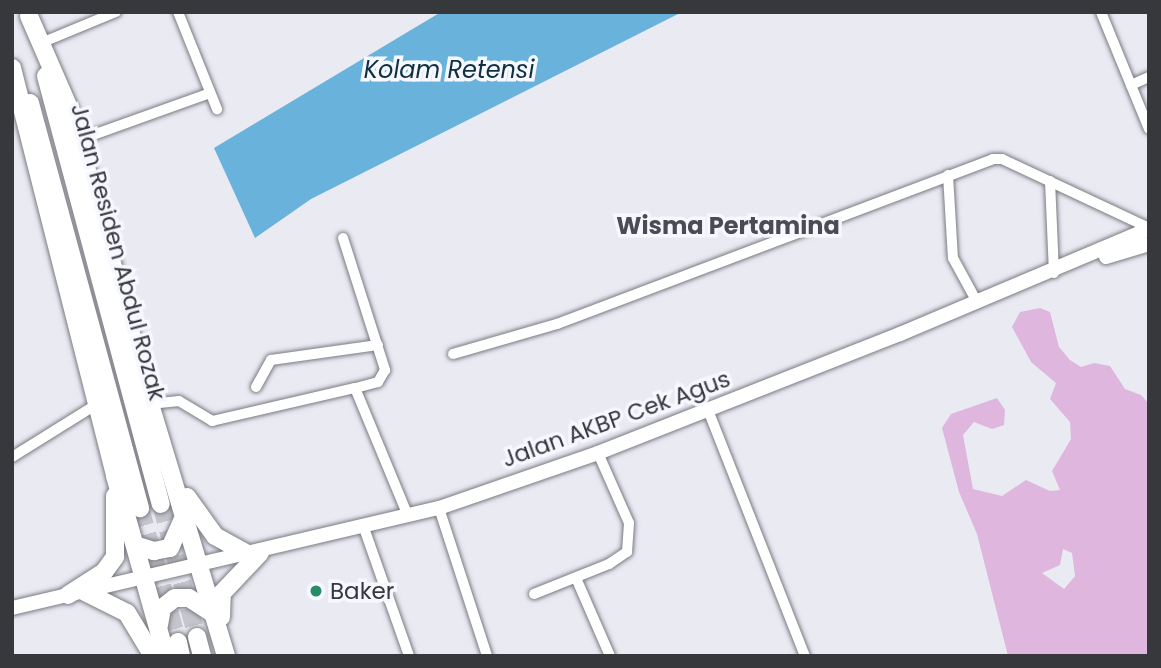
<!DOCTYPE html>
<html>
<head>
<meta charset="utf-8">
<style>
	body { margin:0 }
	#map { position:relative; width:1161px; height:668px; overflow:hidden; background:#e9eaf2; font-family:Poppins,sans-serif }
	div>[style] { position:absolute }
	.green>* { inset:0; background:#dfb7de }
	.water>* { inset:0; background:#68b2db }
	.trunk-tunnel>* { height:18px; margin-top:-9px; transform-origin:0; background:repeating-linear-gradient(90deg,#c5c6cd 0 18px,transparent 0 27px) }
	.roads { filter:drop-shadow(0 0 2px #7a7b82) drop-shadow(0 0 2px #7a7b82) }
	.minor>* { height:10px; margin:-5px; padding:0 5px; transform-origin:5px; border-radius:5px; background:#fff }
	.secondary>* { height:14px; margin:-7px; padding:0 7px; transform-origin:7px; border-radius:7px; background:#fff }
	.trunk>* { height:18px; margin:-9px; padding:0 9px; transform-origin:9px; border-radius:9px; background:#fff }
	.dots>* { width:19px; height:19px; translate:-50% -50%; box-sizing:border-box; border:4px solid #f6f7ff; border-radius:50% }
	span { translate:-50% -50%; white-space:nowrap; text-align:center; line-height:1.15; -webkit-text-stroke:7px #f6f7ff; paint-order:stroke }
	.street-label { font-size:23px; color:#37383b }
	.poi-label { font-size:23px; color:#37383b }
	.left { translate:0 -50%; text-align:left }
	.water-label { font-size:24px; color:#0e3041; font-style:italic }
	.neighbourhood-label { font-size:24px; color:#4b4c52; font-weight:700 }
	.frame { position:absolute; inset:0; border:14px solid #37383b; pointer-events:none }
</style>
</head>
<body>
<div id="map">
	<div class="green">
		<div style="clip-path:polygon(evenodd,1040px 308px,1050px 312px,1059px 347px,1070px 360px,1081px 367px,1094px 363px,1110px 366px,1125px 389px,1141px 395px,1149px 404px,1149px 656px,1008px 656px,977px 534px,959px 492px,942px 428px,951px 414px,997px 398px,1005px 410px,1004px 425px,992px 429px,974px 422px,963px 435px,973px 489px,1002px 496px,1026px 480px,1050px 491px,1060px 490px,1052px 471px,1071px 439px,1070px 422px,1050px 399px,1056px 383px,1031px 362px,1012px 327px,1020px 312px,1040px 308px,1063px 549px,1072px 553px,1075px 576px,1064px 589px,1042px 573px,1060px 565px,1063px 549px)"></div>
	</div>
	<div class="water">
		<div style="clip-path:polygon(441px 12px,682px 12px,311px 199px,255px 238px,214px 148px)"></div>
	</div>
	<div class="trunk-tunnel">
		<div style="left:161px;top:504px;width:138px;rotate:74.9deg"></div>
		<div style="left:140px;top:508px;width:139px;rotate:74.2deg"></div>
	</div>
	<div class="roads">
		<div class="minor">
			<div style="left:178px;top:12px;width:105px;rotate:68.1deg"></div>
			<div style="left:1101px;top:12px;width:126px;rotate:67.7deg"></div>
			<div style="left:41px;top:43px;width:81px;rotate:-22.5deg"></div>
			<div style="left:1131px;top:85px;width:20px;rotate:-24deg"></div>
			<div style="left:79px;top:140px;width:139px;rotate:-19.7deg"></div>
			<div style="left:948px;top:175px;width:83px;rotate:86.6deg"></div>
			<div style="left:953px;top:258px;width:50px;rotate:61.4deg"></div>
			<div style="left:1050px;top:181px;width:92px;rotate:87.5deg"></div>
			<div style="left:343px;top:238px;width:139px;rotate:72.3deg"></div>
			<div style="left:385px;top:370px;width:14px;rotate:120deg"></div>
			<div style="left:378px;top:382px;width:24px;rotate:165deg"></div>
			<div style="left:355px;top:388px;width:139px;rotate:67.5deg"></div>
			<div style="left:453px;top:354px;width:108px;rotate:-16.1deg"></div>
			<div style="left:557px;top:324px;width:466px;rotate:-20.7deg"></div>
			<div style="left:993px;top:159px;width:9px"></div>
			<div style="left:1002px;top:159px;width:162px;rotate:25.1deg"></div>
			<div style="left:256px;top:387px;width:31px;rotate:-61deg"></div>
			<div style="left:271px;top:360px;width:108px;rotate:-8deg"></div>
			<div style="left:150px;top:404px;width:29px;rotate:-6deg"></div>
			<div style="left:179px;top:401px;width:39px;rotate:31deg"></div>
			<div style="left:212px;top:421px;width:147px;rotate:-13deg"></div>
			<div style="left:708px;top:410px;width:264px;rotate:68.5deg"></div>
			<div style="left:12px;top:457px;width:100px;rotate:-31.9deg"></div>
			<div style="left:439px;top:508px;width:156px;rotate:72deg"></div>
			<div style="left:364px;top:528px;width:136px;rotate:70.6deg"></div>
			<div style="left:576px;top:578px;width:85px;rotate:66.4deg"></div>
			<div style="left:534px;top:594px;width:81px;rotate:-21.8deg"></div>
			<div style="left:609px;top:564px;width:22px;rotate:-34deg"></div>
			<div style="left:627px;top:552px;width:29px;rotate:-86deg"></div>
			<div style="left:629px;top:523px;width:77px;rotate:-113.9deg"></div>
		</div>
		<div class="secondary">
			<div style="left:1106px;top:257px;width:45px;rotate:-16.8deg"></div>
			<div style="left:12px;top:608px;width:439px;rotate:-13.2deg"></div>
			<div style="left:439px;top:508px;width:168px;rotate:-19.1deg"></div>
			<div style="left:598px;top:453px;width:325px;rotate:-21.5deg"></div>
			<div style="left:900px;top:334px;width:270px;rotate:-22.9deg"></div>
		</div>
		<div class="trunk">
			<div style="left:29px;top:16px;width:108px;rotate:66.5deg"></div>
			<div style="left:72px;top:115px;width:299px;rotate:74.9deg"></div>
			<div style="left:150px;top:404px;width:263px;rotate:73.2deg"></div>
			<div style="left:12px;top:68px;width:421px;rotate:75.8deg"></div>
			<div style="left:115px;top:476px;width:187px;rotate:74.2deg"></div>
			<div style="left:46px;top:76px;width:443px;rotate:75deg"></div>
			<div style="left:30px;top:103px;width:420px;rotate:74.8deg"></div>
			<div style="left:187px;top:497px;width:48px;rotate:54.3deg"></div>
			<div style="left:215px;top:536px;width:39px;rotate:29deg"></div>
			<div style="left:135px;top:545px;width:20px;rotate:18deg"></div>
			<div style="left:154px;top:551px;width:16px;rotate:-11deg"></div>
			<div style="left:170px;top:548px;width:36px;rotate:-66deg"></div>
			<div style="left:85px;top:592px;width:47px;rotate:26.6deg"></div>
			<div style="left:127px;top:613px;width:50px;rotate:58.8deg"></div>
			<div style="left:68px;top:595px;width:43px;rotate:-32.6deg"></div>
			<div style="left:104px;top:572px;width:19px;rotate:-54deg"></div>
			<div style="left:115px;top:557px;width:61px;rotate:-90deg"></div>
			<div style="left:221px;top:617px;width:24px;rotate:-88deg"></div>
			<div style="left:222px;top:593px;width:55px;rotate:-46.5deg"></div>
			<div style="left:159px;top:625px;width:17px;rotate:-80deg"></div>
			<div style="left:162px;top:608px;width:16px;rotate:-38deg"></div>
			<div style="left:175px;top:598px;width:14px"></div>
			<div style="left:189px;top:598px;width:27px;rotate:33deg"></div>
			<div style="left:197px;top:637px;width:20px;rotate:75deg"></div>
			<div style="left:178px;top:642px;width:14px;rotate:78deg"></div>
		</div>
	</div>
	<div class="dots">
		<div style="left:316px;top:591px;background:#278c67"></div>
	</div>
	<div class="street-label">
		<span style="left:118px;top:252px;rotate:75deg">Jalan Residen Abdul Rozak</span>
		<span style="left:616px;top:419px;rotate:-20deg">Jalan AKBP Cek Agus</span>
	</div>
	<div class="poi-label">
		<span class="left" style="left:330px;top:591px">Baker</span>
	</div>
	<div class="water-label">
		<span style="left:449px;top:70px">Kolam Retensi</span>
	</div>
	<div class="neighbourhood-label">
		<span style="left:728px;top:226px">Wisma Pertamina</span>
	</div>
	<div class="frame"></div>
</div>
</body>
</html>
